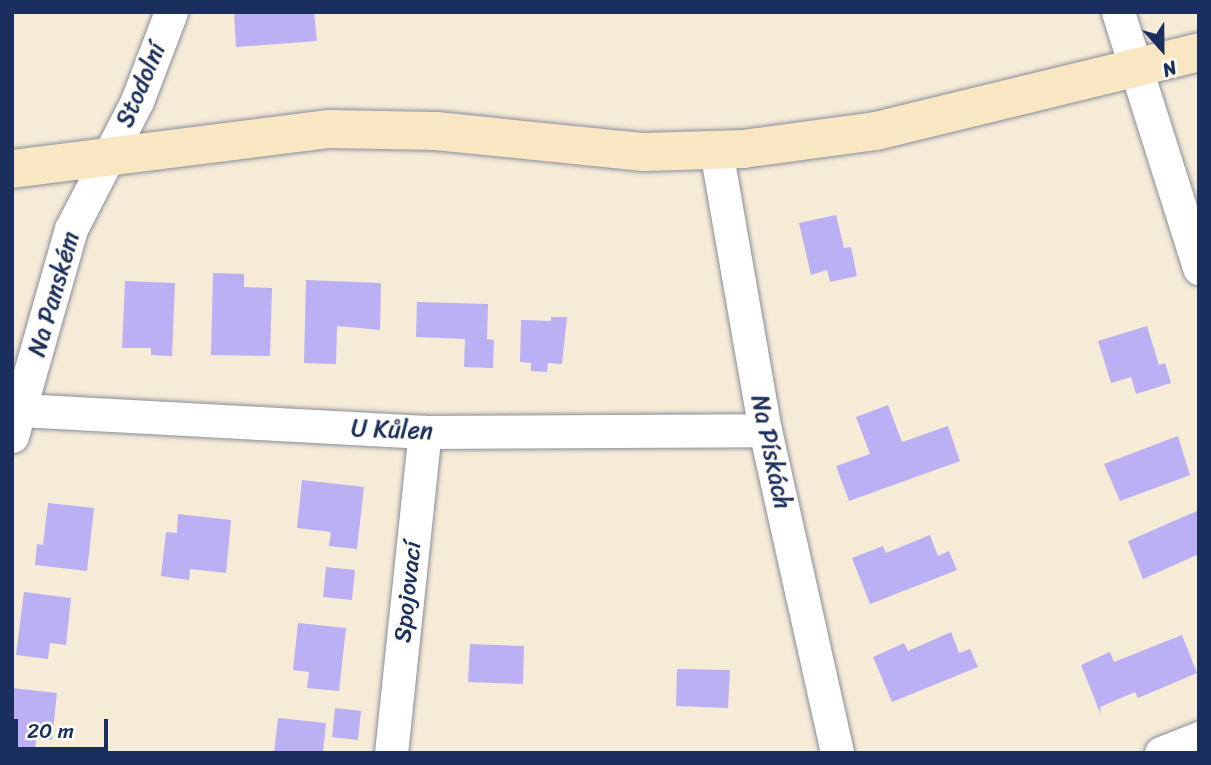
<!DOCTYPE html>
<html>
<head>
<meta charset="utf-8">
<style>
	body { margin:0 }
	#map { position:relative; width:1211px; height:765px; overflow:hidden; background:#f6ebd7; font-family:Sriracha,sans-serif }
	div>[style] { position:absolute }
	.building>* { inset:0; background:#bab0f3 }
	.roads { filter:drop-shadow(0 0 2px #888d9a) drop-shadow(0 0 2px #888d9a) }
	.street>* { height:33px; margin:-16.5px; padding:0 16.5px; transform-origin:16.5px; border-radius:16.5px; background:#fff }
	.secondary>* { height:38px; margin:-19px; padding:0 19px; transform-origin:19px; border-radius:19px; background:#f9e7c3 }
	span { translate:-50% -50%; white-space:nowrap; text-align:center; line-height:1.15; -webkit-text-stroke:5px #fdfcf7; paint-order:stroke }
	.street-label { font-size:24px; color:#1b2f5e }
	.frame { position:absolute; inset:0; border:14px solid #1b2f5e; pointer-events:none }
	.north { position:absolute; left:1127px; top:14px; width:70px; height:70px; -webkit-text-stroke:5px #fdfcf7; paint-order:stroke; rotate:159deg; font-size:19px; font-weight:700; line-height:28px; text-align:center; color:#1b2f5e }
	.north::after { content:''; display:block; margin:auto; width:24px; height:32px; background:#1b2f5e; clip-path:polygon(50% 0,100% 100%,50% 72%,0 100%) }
	.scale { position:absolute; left:14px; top:719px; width:94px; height:32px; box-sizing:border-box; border:4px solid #1b2f5e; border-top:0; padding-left:9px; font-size:21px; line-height:24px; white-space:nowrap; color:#1b2f5e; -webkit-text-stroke:5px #fdfcf7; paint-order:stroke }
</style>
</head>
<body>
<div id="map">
	<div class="building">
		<div style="clip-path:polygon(234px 12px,314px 12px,317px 41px,236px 47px)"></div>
		<div style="clip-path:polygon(836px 215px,844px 248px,851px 247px,857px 276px,830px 282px,827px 270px,811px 275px,799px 223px)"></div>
		<div style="clip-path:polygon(213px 273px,244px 274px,244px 287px,272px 288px,270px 356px,211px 355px)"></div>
		<div style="clip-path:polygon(306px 280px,381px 283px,380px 330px,337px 326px,336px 364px,304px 363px)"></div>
		<div style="clip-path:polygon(125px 281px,175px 283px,172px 356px,151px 355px,151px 348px,122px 348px)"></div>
		<div style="clip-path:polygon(417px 302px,488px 304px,487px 339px,494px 340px,493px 368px,464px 367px,465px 339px,416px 337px)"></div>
		<div style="clip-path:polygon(551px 317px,567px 317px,562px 364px,548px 363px,547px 372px,531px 371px,531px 363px,520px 362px,521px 320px,551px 321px)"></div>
		<div style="clip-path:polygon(1147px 326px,1159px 365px,1165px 363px,1171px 383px,1136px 394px,1131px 377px,1111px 383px,1098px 341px)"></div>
		<div style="clip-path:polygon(888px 405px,902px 442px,948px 426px,960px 461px,849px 501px,836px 466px,870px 454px,856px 417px)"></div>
		<div style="clip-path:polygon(1178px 436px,1190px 475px,1120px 501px,1104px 464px)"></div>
		<div style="clip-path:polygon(302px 480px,364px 487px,357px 549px,329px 546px,331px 532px,297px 528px)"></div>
		<div style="clip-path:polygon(48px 503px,94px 508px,87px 571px,35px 565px,37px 544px,43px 545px)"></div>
		<div style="clip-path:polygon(1197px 511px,1199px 554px,1143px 579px,1128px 541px)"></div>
		<div style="clip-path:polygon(178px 514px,231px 520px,226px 573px,190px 569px,189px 580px,161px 576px,166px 532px,177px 533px)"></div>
		<div style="clip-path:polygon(930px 535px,938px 556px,949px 551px,957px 570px,870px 604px,852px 558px,883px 546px,886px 553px)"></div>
		<div style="clip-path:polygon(326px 567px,355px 570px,352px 600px,323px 597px)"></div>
		<div style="clip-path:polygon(24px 592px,71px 598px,66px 645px,50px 643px,48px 659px,16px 655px)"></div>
		<div style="clip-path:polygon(298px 623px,346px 628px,339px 691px,307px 688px,309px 672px,293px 670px)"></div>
		<div style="clip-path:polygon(951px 632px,959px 653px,970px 649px,978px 667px,892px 702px,873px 657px,904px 643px,908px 651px)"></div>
		<div style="clip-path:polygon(1182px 635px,1197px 673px,1138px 698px,1135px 692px,1100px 707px,1101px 715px,1081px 665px,1110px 652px,1114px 662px)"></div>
		<div style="clip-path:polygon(470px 644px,524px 646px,523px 684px,468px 682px)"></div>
		<div style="clip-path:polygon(677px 669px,730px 670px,728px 708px,676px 706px)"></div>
		<div style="clip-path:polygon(12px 688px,57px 693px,52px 740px,36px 739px,35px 753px,12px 752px)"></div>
		<div style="clip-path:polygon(335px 708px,361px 711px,358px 740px,332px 737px)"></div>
		<div style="clip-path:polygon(278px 718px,326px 723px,323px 753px,274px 753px)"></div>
	</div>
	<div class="roads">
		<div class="street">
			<div style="left:1118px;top:12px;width:269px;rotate:72.4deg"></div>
			<div style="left:716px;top:150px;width:284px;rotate:80.1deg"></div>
			<div style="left:765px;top:430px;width:331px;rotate:77.4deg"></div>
			<div style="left:20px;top:410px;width:406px;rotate:3.1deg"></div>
			<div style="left:425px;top:432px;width:340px;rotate:-0.3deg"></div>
			<div style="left:12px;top:436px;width:215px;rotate:-74.1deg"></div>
			<div style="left:71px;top:229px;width:144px;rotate:-62.7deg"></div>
			<div style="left:137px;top:101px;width:95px;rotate:-69.1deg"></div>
			<div style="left:391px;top:753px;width:323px;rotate:-84deg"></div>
			<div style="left:1161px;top:753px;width:41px;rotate:-21.5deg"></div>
		</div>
		<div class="secondary">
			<div style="left:12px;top:169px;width:320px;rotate:-7.2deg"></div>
			<div style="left:329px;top:129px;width:107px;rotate:1.1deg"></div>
			<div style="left:436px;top:131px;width:209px;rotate:5.8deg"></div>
			<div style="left:644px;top:152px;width:99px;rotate:-1.7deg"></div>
			<div style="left:743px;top:149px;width:134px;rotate:-7.7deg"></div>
			<div style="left:876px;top:131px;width:333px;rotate:-13.7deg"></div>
		</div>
	</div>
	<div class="street-label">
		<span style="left:141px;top:85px;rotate:-67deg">Stodolní</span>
		<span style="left:54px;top:294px;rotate:-74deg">Na Panském</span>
		<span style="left:392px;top:430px;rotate:2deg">U Kůlen</span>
		<span style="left:771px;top:452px;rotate:78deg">Na Pískách</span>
		<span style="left:408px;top:592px;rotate:-84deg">Spojovací</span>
	</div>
	<div class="frame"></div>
	<div class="north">N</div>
	<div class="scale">20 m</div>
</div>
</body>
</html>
